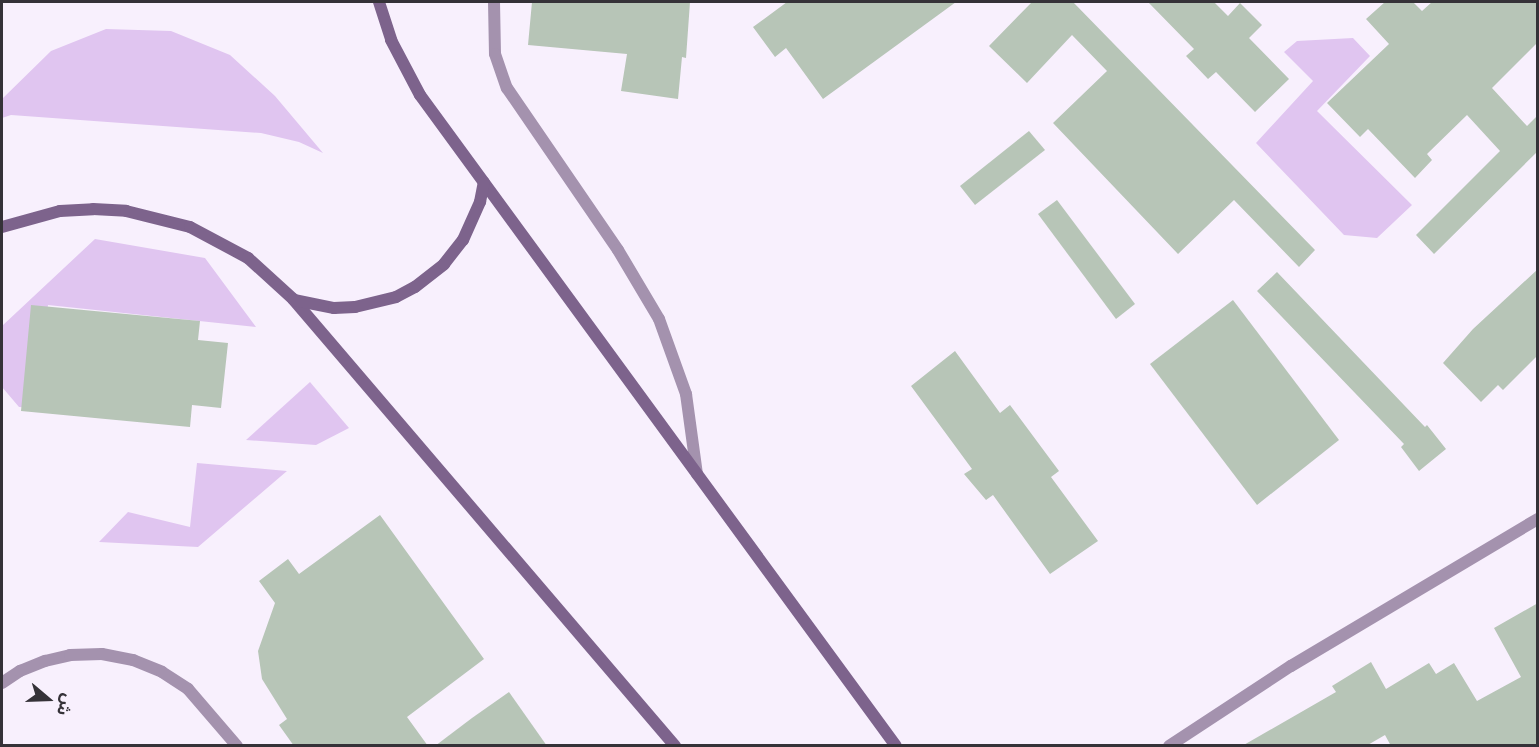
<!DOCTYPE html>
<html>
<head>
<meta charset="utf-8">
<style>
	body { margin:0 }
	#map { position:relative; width:1539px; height:747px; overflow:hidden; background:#f8f0fd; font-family:"Space Grotesk","Noto Sans Arabic",sans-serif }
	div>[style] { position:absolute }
	.green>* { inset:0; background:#e0c5f0 }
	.building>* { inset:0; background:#b7c5b7 }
	.minor>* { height:12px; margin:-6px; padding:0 6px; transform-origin:6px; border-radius:6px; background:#a492ae }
	.tertiary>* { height:12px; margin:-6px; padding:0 6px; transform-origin:6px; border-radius:6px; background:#a492ae }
	.secondary>* { height:12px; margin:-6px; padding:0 6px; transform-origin:6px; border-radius:6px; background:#7d638c }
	span { translate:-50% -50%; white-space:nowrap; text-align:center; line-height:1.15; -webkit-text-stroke:4.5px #f8f0fd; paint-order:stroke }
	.frame { position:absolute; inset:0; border:3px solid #353238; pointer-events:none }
	.north { position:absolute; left:18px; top:669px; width:60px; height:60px; -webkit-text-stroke:4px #f8f0fd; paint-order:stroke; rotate:109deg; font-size:16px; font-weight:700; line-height:24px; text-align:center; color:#353238 }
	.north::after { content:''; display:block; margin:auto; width:21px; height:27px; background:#353238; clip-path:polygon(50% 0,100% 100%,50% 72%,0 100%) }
</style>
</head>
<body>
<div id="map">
	<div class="green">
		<div style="clip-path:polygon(106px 29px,171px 31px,230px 55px,275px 96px,323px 153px,299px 142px,261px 133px,11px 115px,2px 118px,2px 99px,51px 51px)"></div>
		<div style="clip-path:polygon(1353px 38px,1370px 56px,1317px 111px,1412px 205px,1377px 238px,1344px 235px,1256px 143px,1313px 81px,1284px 52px,1297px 41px)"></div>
		<div style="clip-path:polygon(95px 239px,205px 258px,256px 327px,48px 305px,37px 408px,19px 407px,2px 387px,2px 326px)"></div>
		<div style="clip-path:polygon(310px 382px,349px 428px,316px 445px,246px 440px)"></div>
		<div style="clip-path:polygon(197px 463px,287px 471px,198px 547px,99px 542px,128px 512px,190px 527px)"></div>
	</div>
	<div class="building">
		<div style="clip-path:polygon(532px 2px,690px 2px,686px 58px,682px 57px,678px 99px,621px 91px,627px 54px,528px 45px)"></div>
		<div style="clip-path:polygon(787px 2px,956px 2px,823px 99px,786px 48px,775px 57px,753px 27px)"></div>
		<div style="clip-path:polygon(1032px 2px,1073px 2px,1315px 250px,1299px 267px,1234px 200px,1178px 254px,1053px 123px,1107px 71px,1072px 35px,1027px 83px,989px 46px)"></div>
		<div style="clip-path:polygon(1148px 2px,1214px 2px,1228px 16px,1240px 3px,1262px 25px,1249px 38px,1289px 79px,1255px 112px,1216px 72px,1208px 79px,1186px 56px,1194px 49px)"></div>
		<div style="clip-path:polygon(1385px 2px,1413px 2px,1422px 11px,1432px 2px,1538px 2px,1538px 42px,1492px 88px,1527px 126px,1538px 115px,1538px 151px,1434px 254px,1416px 235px,1500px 151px,1467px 115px,1427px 154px,1432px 160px,1415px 178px,1368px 129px,1360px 137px,1327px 103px,1389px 44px,1366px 19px)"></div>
		<div style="clip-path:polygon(1029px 131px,1045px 150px,975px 205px,960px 186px)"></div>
		<div style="clip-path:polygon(1057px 200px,1135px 304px,1116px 319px,1038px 214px)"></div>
		<div style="clip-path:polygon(1538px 269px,1538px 355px,1503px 390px,1498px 385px,1481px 402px,1443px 363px,1473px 329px)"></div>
		<div style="clip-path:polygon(1277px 272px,1425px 427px,1427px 425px,1446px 449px,1419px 471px,1401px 447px,1404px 444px,1257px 291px)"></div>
		<div style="clip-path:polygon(1233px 300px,1339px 440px,1257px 505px,1150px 364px)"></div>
		<div style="clip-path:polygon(31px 305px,200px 321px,198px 340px,228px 343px,221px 408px,192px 405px,190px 427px,21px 411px)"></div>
		<div style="clip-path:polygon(955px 351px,1000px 413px,1010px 405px,1059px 471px,1051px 477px,1098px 541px,1050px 574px,993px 495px,986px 500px,964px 474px,972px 469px,911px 386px)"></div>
		<div style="clip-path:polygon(380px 515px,484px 659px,407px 717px,428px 746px,294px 746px,279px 725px,287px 719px,262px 679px,258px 651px,275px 603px,259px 581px,288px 559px,299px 574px)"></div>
		<div style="clip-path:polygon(1538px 603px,1538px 746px,1391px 746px,1385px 735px,1366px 746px,1242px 746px,1336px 692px,1332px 686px,1371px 662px,1386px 689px,1429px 663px,1436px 674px,1454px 663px,1477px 701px,1521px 677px,1494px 628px)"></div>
		<div style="clip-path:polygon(509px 692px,547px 746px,435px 746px,472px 718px)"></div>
	</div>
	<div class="minor">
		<div style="left:2px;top:683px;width:22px;rotate:-34deg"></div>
		<div style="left:20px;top:671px;width:27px;rotate:-22deg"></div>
		<div style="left:45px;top:661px;width:26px;rotate:-13deg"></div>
		<div style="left:70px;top:655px;width:32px;rotate:-2deg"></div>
		<div style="left:102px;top:654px;width:32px;rotate:11deg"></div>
		<div style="left:133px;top:660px;width:31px;rotate:22deg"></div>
		<div style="left:162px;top:672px;width:31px;rotate:33deg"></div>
		<div style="left:188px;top:689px;width:75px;rotate:49.3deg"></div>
	</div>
	<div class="tertiary">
		<div style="left:494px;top:2px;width:52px;rotate:88.9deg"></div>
		<div style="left:495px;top:54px;width:36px;rotate:71deg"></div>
		<div style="left:507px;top:88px;width:196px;rotate:55.6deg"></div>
		<div style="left:618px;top:250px;width:80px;rotate:59.3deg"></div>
		<div style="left:659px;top:319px;width:80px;rotate:70.2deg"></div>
		<div style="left:686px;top:394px;width:81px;rotate:82.2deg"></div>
		<div style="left:1169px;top:746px;width:146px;rotate:-33.3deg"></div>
		<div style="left:1291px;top:666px;width:287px;rotate:-30.8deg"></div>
	</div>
	<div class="secondary">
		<div style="left:379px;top:2px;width:40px;rotate:72deg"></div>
		<div style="left:391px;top:40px;width:62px;rotate:62.2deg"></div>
		<div style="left:420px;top:95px;width:806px;rotate:53.83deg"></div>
		<div style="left:2px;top:227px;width:60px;rotate:-15.4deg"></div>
		<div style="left:60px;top:211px;width:33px;rotate:-3deg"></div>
		<div style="left:93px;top:209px;width:33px;rotate:3deg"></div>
		<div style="left:126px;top:211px;width:66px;rotate:14deg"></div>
		<div style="left:190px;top:227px;width:66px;rotate:28.1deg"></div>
		<div style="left:248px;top:258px;width:61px;rotate:42.3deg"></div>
		<div style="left:293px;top:299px;width:588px;rotate:49.48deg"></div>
		<div style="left:294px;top:300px;width:41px;rotate:11.3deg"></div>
		<div style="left:334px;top:308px;width:21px;rotate:-3deg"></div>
		<div style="left:355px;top:307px;width:42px;rotate:-13.7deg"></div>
		<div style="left:396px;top:297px;width:21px;rotate:-28deg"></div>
		<div style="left:415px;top:287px;width:37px;rotate:-38deg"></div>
		<div style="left:444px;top:264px;width:31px;rotate:-52deg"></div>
		<div style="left:463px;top:240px;width:42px;rotate:-65.9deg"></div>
		<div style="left:480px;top:202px;width:20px;rotate:-79deg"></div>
	</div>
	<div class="frame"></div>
	<div class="north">ش</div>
</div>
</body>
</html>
